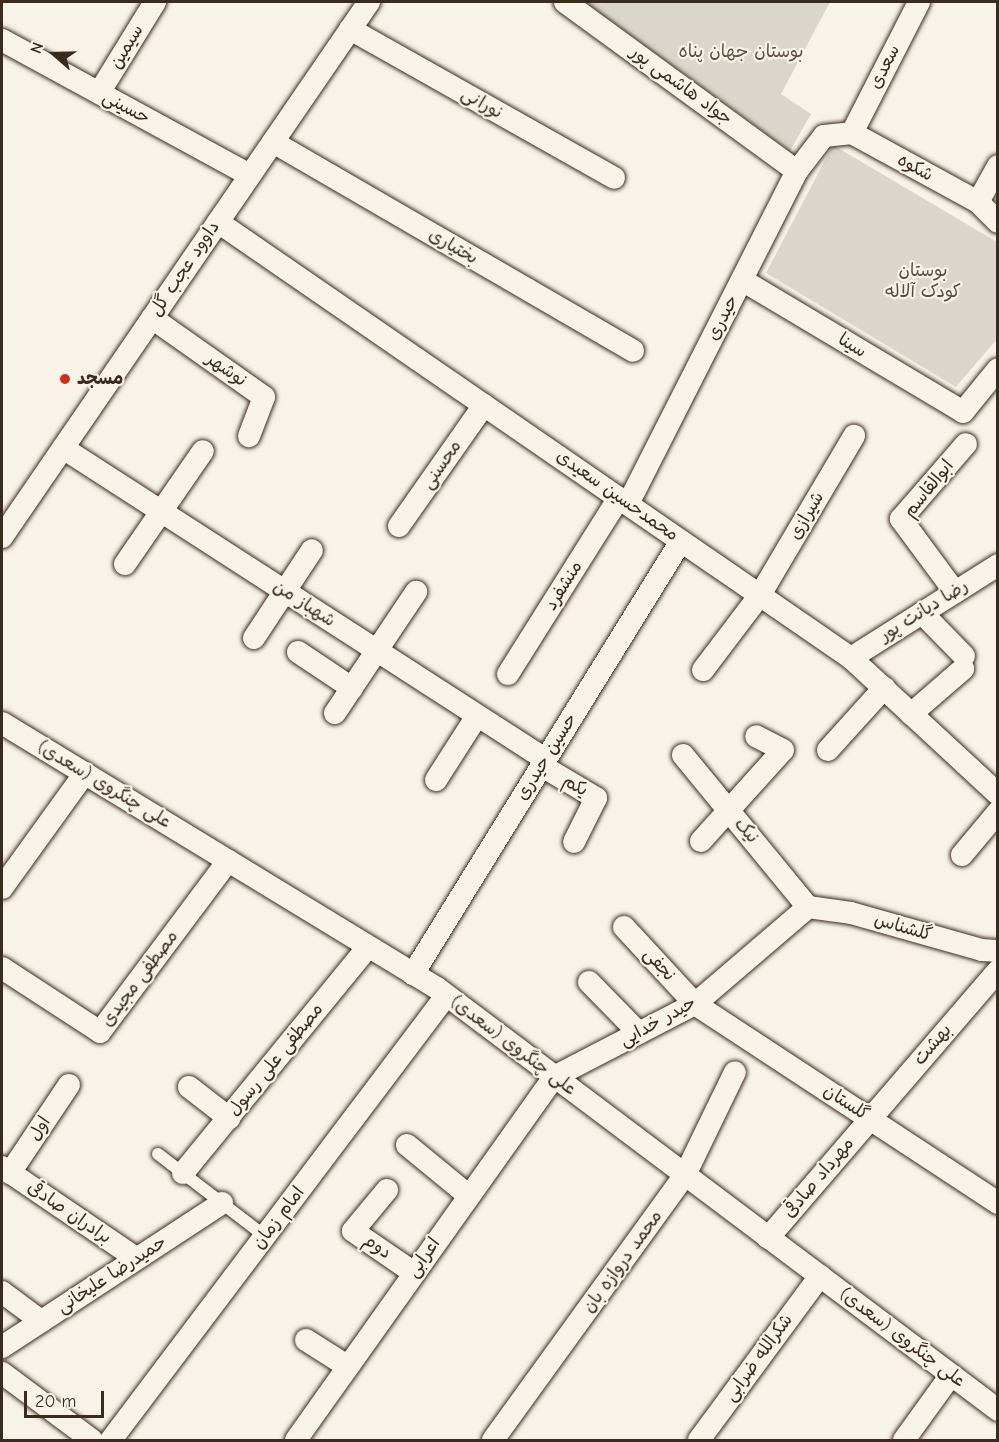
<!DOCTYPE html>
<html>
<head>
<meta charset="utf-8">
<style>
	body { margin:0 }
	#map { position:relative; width:999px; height:1442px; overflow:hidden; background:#f7f3e8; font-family:"Comic Neue","Playpen Sans Arabic",sans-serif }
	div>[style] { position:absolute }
	.green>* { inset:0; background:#dbd6cb }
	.roads { filter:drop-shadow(0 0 2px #3b2a1e) drop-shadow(0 0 2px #3b2a1e) }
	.service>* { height:12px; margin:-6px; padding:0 6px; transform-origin:6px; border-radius:6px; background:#f7f3e8 }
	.minor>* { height:22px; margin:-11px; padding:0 11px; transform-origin:11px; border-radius:11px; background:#f7f3e8 }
	.dots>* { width:16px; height:16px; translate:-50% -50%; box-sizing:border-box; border:3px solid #f7f3e8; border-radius:50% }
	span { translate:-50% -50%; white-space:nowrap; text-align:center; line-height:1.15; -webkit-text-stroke:4.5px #f7f3e8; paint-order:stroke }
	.street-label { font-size:18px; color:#3b2a1e }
	.park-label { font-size:18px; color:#5b4c41 }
	.poi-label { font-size:18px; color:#3b2a1e; font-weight:700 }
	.left { translate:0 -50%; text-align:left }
	.frame { position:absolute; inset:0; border:3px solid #3b2a1e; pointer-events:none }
	.north { position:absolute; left:24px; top:24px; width:60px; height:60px; -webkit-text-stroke:4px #f7f3e8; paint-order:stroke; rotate:290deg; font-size:16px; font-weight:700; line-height:24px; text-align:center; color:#3b2a1e }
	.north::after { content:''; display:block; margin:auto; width:21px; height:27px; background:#3b2a1e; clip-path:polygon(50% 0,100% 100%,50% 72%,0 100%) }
	.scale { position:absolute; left:24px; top:1391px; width:80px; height:27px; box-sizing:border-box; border:3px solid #3b2a1e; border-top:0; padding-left:8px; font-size:18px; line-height:21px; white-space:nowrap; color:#3b2a1e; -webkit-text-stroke:4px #f7f3e8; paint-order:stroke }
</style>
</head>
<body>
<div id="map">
	<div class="green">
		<div style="clip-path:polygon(585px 2px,830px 2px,781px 94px,811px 114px,790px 151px)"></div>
		<div style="clip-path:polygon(833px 145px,997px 242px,997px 339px,956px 387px,766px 273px)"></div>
	</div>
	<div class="roads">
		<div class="service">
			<div style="left:158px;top:1154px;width:135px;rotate:37.5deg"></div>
		</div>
		<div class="minor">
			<div style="left:565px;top:2px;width:287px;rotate:36.1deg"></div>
			<div style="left:350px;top:29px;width:303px;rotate:29.4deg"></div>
			<div style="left:2px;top:40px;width:282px;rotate:28.6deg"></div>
			<div style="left:99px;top:93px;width:107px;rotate:-58.4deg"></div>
			<div style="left:852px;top:133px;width:147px;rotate:-62.9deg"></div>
			<div style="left:273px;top:142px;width:416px;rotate:30.1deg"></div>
			<div style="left:978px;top:202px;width:41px;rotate:-60.9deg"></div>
			<div style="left:218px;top:222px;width:769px;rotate:34.56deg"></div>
			<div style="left:851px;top:658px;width:200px;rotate:42.8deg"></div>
			<div style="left:742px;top:280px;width:257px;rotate:30.8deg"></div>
			<div style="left:963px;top:412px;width:55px;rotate:-50.9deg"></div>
			<div style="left:152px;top:318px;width:137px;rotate:35.2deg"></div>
			<div style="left:264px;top:397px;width:42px;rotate:111deg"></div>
			<div style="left:63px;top:448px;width:574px;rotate:32.83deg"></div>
			<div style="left:628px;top:504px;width:373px;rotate:-63.1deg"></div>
			<div style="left:797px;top:171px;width:44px;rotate:-52.4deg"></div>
			<div style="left:824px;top:136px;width:28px;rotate:-6deg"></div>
			<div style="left:852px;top:133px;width:144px;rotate:28.7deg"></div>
			<div style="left:978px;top:202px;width:28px;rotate:45deg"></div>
			<div style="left:399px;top:526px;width:148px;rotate:-54.9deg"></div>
			<div style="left:2px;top:537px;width:649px;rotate:-55.55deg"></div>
			<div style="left:125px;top:564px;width:137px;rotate:-55.4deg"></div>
			<div style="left:955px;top:592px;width:91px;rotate:-126.5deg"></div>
			<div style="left:901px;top:519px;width:99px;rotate:-49.1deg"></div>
			<div style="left:922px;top:613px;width:60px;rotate:45.7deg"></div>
			<div style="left:254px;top:638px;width:105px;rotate:-56.6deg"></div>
			<div style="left:298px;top:652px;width:65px;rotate:33.7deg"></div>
			<div style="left:851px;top:658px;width:174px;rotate:-32.3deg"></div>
			<div style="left:703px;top:670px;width:94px;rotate:-52.8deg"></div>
			<div style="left:760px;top:595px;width:185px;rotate:-59.4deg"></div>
			<div style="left:508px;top:674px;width:208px;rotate:-57.8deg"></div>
			<div style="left:335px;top:713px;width:146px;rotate:-56.2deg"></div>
			<div style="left:911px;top:714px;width:69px;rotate:-40.9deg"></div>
			<div style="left:2px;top:723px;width:509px;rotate:31.35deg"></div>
			<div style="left:437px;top:988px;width:702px;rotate:36.95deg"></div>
			<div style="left:828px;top:750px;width:84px;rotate:-47.9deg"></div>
			<div style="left:683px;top:755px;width:197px;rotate:50.6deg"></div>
			<div style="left:542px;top:766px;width:63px;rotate:30.7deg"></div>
			<div style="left:596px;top:798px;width:49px;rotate:116.6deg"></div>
			<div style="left:436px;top:780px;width:76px;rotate:-57.4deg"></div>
			<div style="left:701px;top:841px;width:122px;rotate:-48deg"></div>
			<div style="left:783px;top:750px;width:30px;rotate:-153deg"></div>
			<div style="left:962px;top:855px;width:56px;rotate:-50.1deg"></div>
			<div style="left:2px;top:888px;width:142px;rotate:-54.2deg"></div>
			<div style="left:808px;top:907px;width:43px;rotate:7.9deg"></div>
			<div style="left:851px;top:913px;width:136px;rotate:15.8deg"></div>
			<div style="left:982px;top:950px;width:16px;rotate:4deg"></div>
			<div style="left:624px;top:927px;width:105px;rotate:47.3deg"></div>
			<div style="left:695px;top:1004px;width:363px;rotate:33.3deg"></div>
			<div style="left:2px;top:968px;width:117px;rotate:33.1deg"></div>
			<div style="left:100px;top:1032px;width:214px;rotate:-53.2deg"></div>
			<div style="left:413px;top:974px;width:509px;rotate:-58.25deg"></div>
			<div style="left:589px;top:982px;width:71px;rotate:45.6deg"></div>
			<div style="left:189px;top:1087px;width:51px;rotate:37.8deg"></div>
			<div style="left:407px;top:1145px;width:80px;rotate:39.4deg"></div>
			<div style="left:2px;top:1167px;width:162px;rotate:34.2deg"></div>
			<div style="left:10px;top:1173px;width:106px;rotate:-56.2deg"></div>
			<div style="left:183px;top:1173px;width:292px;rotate:-50.7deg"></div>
			<div style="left:387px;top:1190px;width:53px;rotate:129.7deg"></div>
			<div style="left:353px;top:1231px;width:74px;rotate:34.5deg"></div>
			<div style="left:768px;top:1238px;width:352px;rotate:-49.3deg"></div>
			<div style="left:2px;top:1292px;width:49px;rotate:36.6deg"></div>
			<div style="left:306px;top:1340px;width:49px;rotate:32.4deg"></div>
			<div style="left:2px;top:1347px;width:263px;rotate:-33.2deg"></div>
			<div style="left:2px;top:1373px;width:112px;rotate:36.7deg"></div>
			<div style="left:111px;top:1440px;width:556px;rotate:-52.97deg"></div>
			<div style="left:296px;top:1440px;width:445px;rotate:-54.6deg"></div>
			<div style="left:554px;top:1077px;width:159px;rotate:-27.4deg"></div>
			<div style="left:695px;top:1004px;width:149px;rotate:-40.6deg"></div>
			<div style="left:493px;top:1440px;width:327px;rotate:-54.1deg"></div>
			<div style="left:685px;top:1175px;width:114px;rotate:-64.1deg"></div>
			<div style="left:699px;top:1440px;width:204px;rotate:-53.6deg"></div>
			<div style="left:904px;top:1440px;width:80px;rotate:-54.1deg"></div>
		</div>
	</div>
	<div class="dots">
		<div style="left:65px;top:379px;background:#c8321e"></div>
	</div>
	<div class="street-label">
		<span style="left:127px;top:47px;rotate:-59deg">سیمین</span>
		<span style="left:885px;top:67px;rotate:-63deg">سعدی</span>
		<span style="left:681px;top:86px;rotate:36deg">جواد هاشمی پور</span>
		<span style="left:482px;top:104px;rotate:29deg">نورانی</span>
		<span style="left:126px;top:108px;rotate:28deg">حسینی</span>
		<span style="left:915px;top:168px;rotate:29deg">شکوه</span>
		<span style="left:453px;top:247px;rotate:30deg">بختیاری</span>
		<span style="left:185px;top:269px;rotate:-56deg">داوود عجب گل</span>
		<span style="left:723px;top:318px;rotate:-63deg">حیدری</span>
		<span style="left:852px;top:346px;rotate:31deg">سینا</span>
		<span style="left:226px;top:370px;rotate:35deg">نوشهر</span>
		<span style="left:442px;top:465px;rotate:-55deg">محسنی</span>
		<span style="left:929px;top:489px;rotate:-51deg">ابوالقاسم</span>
		<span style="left:617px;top:496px;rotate:35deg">محمدحسین سعیدی</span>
		<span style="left:807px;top:516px;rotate:-60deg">شیرازی</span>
		<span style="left:564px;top:586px;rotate:-58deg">منشفرد</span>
		<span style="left:304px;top:604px;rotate:33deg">شهباز من</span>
		<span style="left:924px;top:611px;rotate:-32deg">رضا دیانت پور</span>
		<span style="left:547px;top:757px;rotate:-58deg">حسین حیدری</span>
		<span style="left:104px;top:785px;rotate:31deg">علی چنگروی (سعدی)</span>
		<span style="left:575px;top:786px;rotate:30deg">یکم</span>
		<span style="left:746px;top:831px;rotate:49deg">نیک</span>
		<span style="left:903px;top:928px;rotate:16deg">گلشناس</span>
		<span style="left:659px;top:965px;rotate:48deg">نجفی</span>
		<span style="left:140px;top:979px;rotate:-53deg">مصطفی مجیدی</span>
		<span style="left:658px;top:1022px;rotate:-29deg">حیدر خدایی</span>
		<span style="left:933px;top:1045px;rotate:-49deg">بهشت</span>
		<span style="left:513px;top:1046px;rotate:37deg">علی چنگروی (سعدی)</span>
		<span style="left:276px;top:1060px;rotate:-51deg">مصطفی علی رسول</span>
		<span style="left:846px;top:1103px;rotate:33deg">گلستان</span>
		<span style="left:40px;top:1129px;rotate:-57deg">اول</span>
		<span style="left:819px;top:1178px;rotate:-50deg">مهرداد صادقی</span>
		<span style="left:69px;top:1213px;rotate:34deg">برادران صادقی</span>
		<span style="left:279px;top:1218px;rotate:-53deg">امام زمان</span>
		<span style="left:377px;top:1247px;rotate:34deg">دوم</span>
		<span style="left:424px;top:1258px;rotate:-55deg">اعرابی</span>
		<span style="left:623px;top:1262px;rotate:-54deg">محمد دروازه بان</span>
		<span style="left:112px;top:1275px;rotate:-33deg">حمیدرضا علیخانی</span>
		<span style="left:902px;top:1338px;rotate:37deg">علی چنگروی (سعدی)</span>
		<span style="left:759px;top:1358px;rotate:-54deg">شکرالله ضرابی</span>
	</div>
	<div class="park-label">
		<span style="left:741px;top:52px">بوستان جهان پناه</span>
		<span style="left:923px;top:282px">بوستان<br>کودک آلاله</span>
	</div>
	<div class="poi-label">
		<span class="left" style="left:77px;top:379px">مسجد</span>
	</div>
	<div class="frame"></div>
	<div class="north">N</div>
	<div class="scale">20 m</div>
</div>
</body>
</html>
